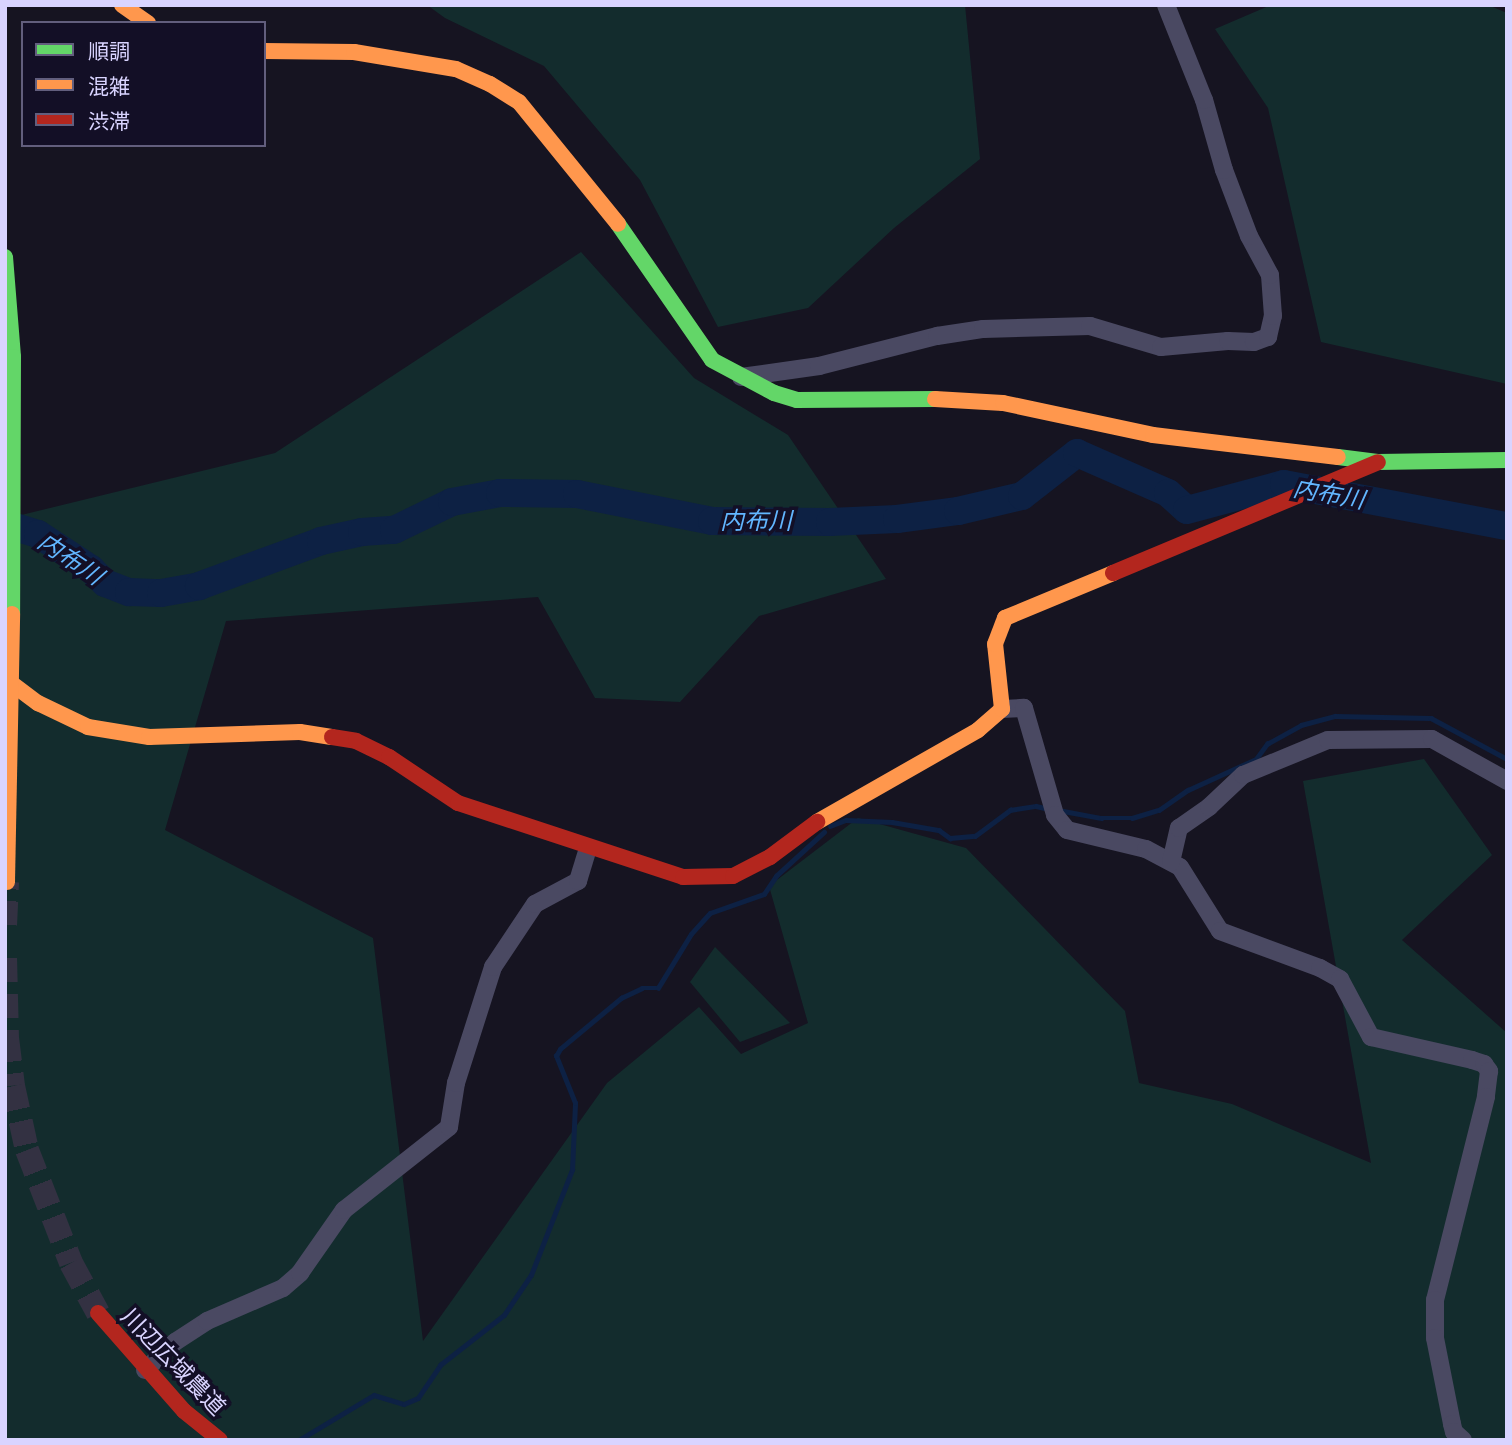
<!DOCTYPE html>
<html>
<head>
<meta charset="utf-8">
<style>
	body { margin:0 }
	#map { position:relative; width:1512px; height:1445px; overflow:hidden; background:#161421; font-family:Manrope,"Noto Sans JP",sans-serif }
	div>[style] { position:absolute }
	.green>* { inset:0; background:#132c2d }
	.stream>* { height:4.5px; margin:-2.25px; padding:0 2.25px; transform-origin:2.25px; border-radius:2.25px; background:#0d2144 }
	.river>* { height:28px; margin:-14px; padding:0 14px; transform-origin:14px; border-radius:14px; background:#0d2144 }
	.secondary-tunnel>* { height:24px; margin-top:-12px; transform-origin:0; background:repeating-linear-gradient(90deg,#333142 0 24px,transparent 0 36px) }
	.street>* { height:18px; margin:-9px; padding:0 9px; transform-origin:9px; border-radius:9px; background:#4a4962 }
	.fast>* { height:16px; margin:-8px; padding:0 8px; transform-origin:8px; border-radius:8px; background:#63d668 }
	.slow>* { height:16px; margin:-8px; padding:0 8px; transform-origin:8px; border-radius:8px; background:#ff974d }
	.jam>* { height:16px; margin:-8px; padding:0 8px; transform-origin:8px; border-radius:8px; background:#b3261e }
	span { translate:-50% -50%; white-space:nowrap; text-align:center; line-height:1.15; -webkit-text-stroke:7px #130f26; paint-order:stroke }
	.street-label { font-size:23px; color:#d9d4ff }
	.water-label { font-size:24px; color:#62b6ff; font-style:italic }
	.frame { position:absolute; inset:0; border:7px solid #d9d4ff; pointer-events:none }
	.legend { position:absolute; left:21px; top:21px; width:245px; height:126px; box-sizing:border-box; background:#130f26; border:2px solid #625e7d; margin:0; padding:9px 12px; list-style:none; font-size:21px; color:#d9d4ff }
	.legend li { display:flex; align-items:center; gap:14px; height:35px }
	.legend b { width:35px; border:2px solid #625e7d }
</style>
</head>
<body>
<div id="map">
	<div class="green">
		<div style="clip-path:polygon(427px 5px,965px 5px,980px 159px,894px 228px,808px 308px,718px 327px,640px 180px,544px 66px,445px 18px)"></div>
		<div style="clip-path:polygon(1271px 5px,1488px 5px,1507px 13px,1507px 384px,1321px 342px,1268px 108px,1215px 29px)"></div>
		<div style="clip-path:polygon(581px 252px,694px 378px,788px 435px,886px 579px,759px 616px,680px 702px,595px 698px,538px 597px,226px 621px,165px 830px,373px 938px,423px 1341px,607px 1083px,699px 1007px,741px 1054px,808px 1023px,769px 886px,858px 818px,966px 848px,1125px 1011px,1139px 1083px,1232px 1104px,1371px 1163px,1303px 781px,1424px 759px,1492px 855px,1402px 940px,1507px 1033px,1507px 1440px,5px 1440px,5px 519px,275px 453px)"></div>
		<div style="clip-path:polygon(715px 947px,790px 1023px,740px 1042px,690px 982px)"></div>
	</div>
	<div class="stream">
		<div style="left:1058px;top:810px;width:44px;rotate:10.5deg"></div>
		<div style="left:1101px;top:818px;width:31px"></div>
		<div style="left:1132px;top:818px;width:28px;rotate:-17deg"></div>
		<div style="left:1159px;top:810px;width:35px;rotate:-35deg"></div>
		<div style="left:1188px;top:790px;width:75px;rotate:-24.5deg"></div>
		<div style="left:1256px;top:759px;width:19px;rotate:-54deg"></div>
		<div style="left:1267px;top:744px;width:39px;rotate:-29deg"></div>
		<div style="left:1301px;top:725px;width:35px;rotate:-15deg"></div>
		<div style="left:1335px;top:716px;width:96px;rotate:1.2deg"></div>
		<div style="left:1431px;top:718px;width:86px;rotate:28.3deg"></div>
		<div style="left:830px;top:826px;width:17px;rotate:-21deg"></div>
		<div style="left:846px;top:820px;width:46px;rotate:2.5deg"></div>
		<div style="left:892px;top:822px;width:48px;rotate:9.7deg"></div>
		<div style="left:939px;top:830px;width:14px;rotate:36deg"></div>
		<div style="left:950px;top:838px;width:25px;rotate:-5deg"></div>
		<div style="left:975px;top:836px;width:44px;rotate:-36.6deg"></div>
		<div style="left:1010px;top:810px;width:26px;rotate:-9deg"></div>
		<div style="left:1036px;top:806px;width:13px;rotate:13deg"></div>
		<div style="left:299px;top:1440px;width:87px;rotate:-31deg"></div>
		<div style="left:374px;top:1395px;width:31px;rotate:17deg"></div>
		<div style="left:404px;top:1404px;width:15px;rotate:-23deg"></div>
		<div style="left:418px;top:1398px;width:40px;rotate:-56deg"></div>
		<div style="left:440px;top:1365px;width:81px;rotate:-38deg"></div>
		<div style="left:504px;top:1315px;width:48px;rotate:-56deg"></div>
		<div style="left:531px;top:1275px;width:113px;rotate:-68.7deg"></div>
		<div style="left:572px;top:1170px;width:67px;rotate:-87.4deg"></div>
		<div style="left:575px;top:1103px;width:51px;rotate:-112deg"></div>
		<div style="left:556px;top:1056px;width:8px;rotate:-60deg"></div>
		<div style="left:560px;top:1049px;width:80px;rotate:-39.9deg"></div>
		<div style="left:621px;top:998px;width:23px;rotate:-25deg"></div>
		<div style="left:642px;top:988px;width:16px"></div>
		<div style="left:658px;top:988px;width:63px;rotate:-58.6deg"></div>
		<div style="left:691px;top:934px;width:28px;rotate:-48deg"></div>
		<div style="left:710px;top:913px;width:57px;rotate:-19.4deg"></div>
		<div style="left:764px;top:894px;width:22px;rotate:-56deg"></div>
		<div style="left:776px;top:876px;width:65px;rotate:-42.5deg"></div>
	</div>
	<div class="river">
		<div style="left:5px;top:524px;width:34px;rotate:17deg"></div>
		<div style="left:38px;top:534px;width:64px;rotate:33.4deg"></div>
		<div style="left:91px;top:569px;width:20px;rotate:45deg"></div>
		<div style="left:105px;top:583px;width:26px;rotate:21deg"></div>
		<div style="left:129px;top:592px;width:32px;rotate:2deg"></div>
		<div style="left:161px;top:593px;width:39px;rotate:-10deg"></div>
		<div style="left:199px;top:586px;width:130px;rotate:-20.2deg"></div>
		<div style="left:321px;top:541px;width:42px;rotate:-12.4deg"></div>
		<div style="left:362px;top:532px;width:32px;rotate:-4deg"></div>
		<div style="left:394px;top:530px;width:64px;rotate:-25.8deg"></div>
		<div style="left:452px;top:502px;width:49px;rotate:-10.6deg"></div>
		<div style="left:500px;top:493px;width:77px;rotate:0.7deg"></div>
		<div style="left:577px;top:494px;width:138px;rotate:11.3deg"></div>
		<div style="left:712px;top:521px;width:118px;rotate:0.5deg"></div>
		<div style="left:830px;top:522px;width:67px;rotate:-2.6deg"></div>
		<div style="left:897px;top:519px;width:62px;rotate:-7.5deg"></div>
		<div style="left:958px;top:511px;width:66px;rotate:-13.2deg"></div>
		<div style="left:1022px;top:496px;width:70px;rotate:-38deg"></div>
		<div style="left:1077px;top:453px;width:99px;rotate:23.7deg"></div>
		<div style="left:1168px;top:493px;width:25px;rotate:42deg"></div>
		<div style="left:1187px;top:510px;width:100px;rotate:-15deg"></div>
		<div style="left:1284px;top:484px;width:227px;rotate:10.7deg"></div>
	</div>
	<div class="secondary-tunnel">
		<div style="left:5px;top:925px;width:43px;rotate:-87.3deg"></div>
		<div style="left:5px;top:958px;width:80px;rotate:88.6deg"></div>
		<div style="left:7px;top:1038px;width:48px;rotate:82.9deg"></div>
		<div style="left:13px;top:1086px;width:66px;rotate:77.7deg"></div>
		<div style="left:27px;top:1150px;width:121px;rotate:68.7deg"></div>
		<div style="left:71px;top:1263px;width:57px;rotate:61.6deg"></div>
	</div>
	<div class="street">
		<div style="left:741px;top:377px;width:79px;rotate:-8deg"></div>
		<div style="left:819px;top:366px;width:122px;rotate:-14.3deg"></div>
		<div style="left:937px;top:336px;width:47px;rotate:-8.7deg"></div>
		<div style="left:983px;top:329px;width:107px;rotate:-1.6deg"></div>
		<div style="left:1090px;top:326px;width:74px;rotate:16.5deg"></div>
		<div style="left:1161px;top:347px;width:67px;rotate:-5.1deg"></div>
		<div style="left:1228px;top:341px;width:26px;rotate:2deg"></div>
		<div style="left:1254px;top:342px;width:15px;rotate:-20deg"></div>
		<div style="left:1268px;top:337px;width:22px;rotate:-77deg"></div>
		<div style="left:1273px;top:316px;width:41px;rotate:-94.2deg"></div>
		<div style="left:1270px;top:275px;width:44px;rotate:-118.3deg"></div>
		<div style="left:1249px;top:236px;width:71px;rotate:-110.7deg"></div>
		<div style="left:1224px;top:170px;width:73px;rotate:-105.9deg"></div>
		<div style="left:1204px;top:100px;width:102px;rotate:-111.8deg"></div>
		<div style="left:1002px;top:709px;width:22px;rotate:-3deg"></div>
		<div style="left:1024px;top:708px;width:111px;rotate:73.8deg"></div>
		<div style="left:1055px;top:815px;width:19px;rotate:51deg"></div>
		<div style="left:1067px;top:830px;width:81px;rotate:13.5deg"></div>
		<div style="left:1146px;top:849px;width:38px;rotate:28deg"></div>
		<div style="left:1180px;top:867px;width:75px;rotate:58deg"></div>
		<div style="left:1220px;top:931px;width:107px;rotate:20.3deg"></div>
		<div style="left:1320px;top:968px;width:23px;rotate:29deg"></div>
		<div style="left:1340px;top:979px;width:66px;rotate:61.9deg"></div>
		<div style="left:1371px;top:1037px;width:104px;rotate:12.8deg"></div>
		<div style="left:1472px;top:1060px;width:13px;rotate:18deg"></div>
		<div style="left:1484px;top:1064px;width:9px;rotate:54deg"></div>
		<div style="left:1489px;top:1071px;width:26px;rotate:97deg"></div>
		<div style="left:1486px;top:1097px;width:209px;rotate:104.1deg"></div>
		<div style="left:1435px;top:1300px;width:38px;rotate:90deg"></div>
		<div style="left:1435px;top:1338px;width:88px;rotate:78.8deg"></div>
		<div style="left:1452px;top:1424px;width:8px;rotate:76deg"></div>
		<div style="left:1454px;top:1432px;width:12px;rotate:42deg"></div>
		<div style="left:1171px;top:862px;width:35px;rotate:-77deg"></div>
		<div style="left:1179px;top:828px;width:37px;rotate:-35deg"></div>
		<div style="left:1209px;top:807px;width:47px;rotate:-43.3deg"></div>
		<div style="left:1243px;top:775px;width:92px;rotate:-22.4deg"></div>
		<div style="left:1328px;top:740px;width:104px;rotate:-0.6deg"></div>
		<div style="left:1432px;top:739px;width:86px;rotate:29.2deg"></div>
		<div style="left:145px;top:1370px;width:41px;rotate:-43deg"></div>
		<div style="left:175px;top:1342px;width:38px;rotate:-33deg"></div>
		<div style="left:207px;top:1321px;width:83px;rotate:-23.5deg"></div>
		<div style="left:283px;top:1288px;width:23px;rotate:-41deg"></div>
		<div style="left:300px;top:1273px;width:77px;rotate:-55.1deg"></div>
		<div style="left:344px;top:1210px;width:134px;rotate:-38.3deg"></div>
		<div style="left:449px;top:1127px;width:45px;rotate:-81deg"></div>
		<div style="left:456px;top:1083px;width:122px;rotate:-72.3deg"></div>
		<div style="left:493px;top:967px;width:76px;rotate:-56.3deg"></div>
		<div style="left:535px;top:904px;width:49px;rotate:-28.1deg"></div>
		<div style="left:578px;top:881px;width:34px;rotate:-73deg"></div>
	</div>
	<div class="fast">
		<div style="left:618px;top:224px;width:165px;rotate:55.3deg"></div>
		<div style="left:712px;top:360px;width:70px;rotate:28deg"></div>
		<div style="left:774px;top:393px;width:24px;rotate:17deg"></div>
		<div style="left:797px;top:400px;width:138px;rotate:-0.4deg"></div>
		<div style="left:5px;top:257px;width:100px;rotate:85.4deg"></div>
		<div style="left:13px;top:357px;width:257px;rotate:90.2deg"></div>
		<div style="left:1338px;top:457px;width:40px;rotate:7.1deg"></div>
		<div style="left:1378px;top:462px;width:129px;rotate:-0.9deg"></div>
	</div>
	<div class="slow">
		<div style="left:122px;top:5px;width:32px;rotate:35deg"></div>
		<div style="left:264px;top:51px;width:90px;rotate:0.6deg"></div>
		<div style="left:354px;top:52px;width:103px;rotate:9.5deg"></div>
		<div style="left:456px;top:69px;width:37px;rotate:24deg"></div>
		<div style="left:490px;top:84px;width:34px;rotate:32deg"></div>
		<div style="left:519px;top:102px;width:157px;rotate:50.9deg"></div>
		<div style="left:935px;top:399px;width:68px;rotate:3.4deg"></div>
		<div style="left:1003px;top:403px;width:153px;rotate:12deg"></div>
		<div style="left:1153px;top:435px;width:186px;rotate:6.8deg"></div>
		<div style="left:11px;top:683px;width:34px;rotate:37deg"></div>
		<div style="left:38px;top:703px;width:55px;rotate:25.6deg"></div>
		<div style="left:88px;top:727px;width:62px;rotate:9.3deg"></div>
		<div style="left:149px;top:737px;width:151px;rotate:-1.9deg"></div>
		<div style="left:300px;top:732px;width:32px;rotate:9deg"></div>
		<div style="left:817px;top:822px;width:185px;rotate:-29.7deg"></div>
		<div style="left:978px;top:730px;width:32px;rotate:-41deg"></div>
		<div style="left:1002px;top:709px;width:65px;rotate:-96.1deg"></div>
		<div style="left:995px;top:644px;width:28px;rotate:-69deg"></div>
		<div style="left:1005px;top:618px;width:117px;rotate:-22.6deg"></div>
		<div style="left:7px;top:882px;width:268px;rotate:-88.9deg"></div>
	</div>
	<div class="jam">
		<div style="left:1113px;top:573px;width:287px;rotate:-22.7deg"></div>
		<div style="left:332px;top:737px;width:24px;rotate:9deg"></div>
		<div style="left:356px;top:741px;width:37px;rotate:26deg"></div>
		<div style="left:389px;top:757px;width:83px;rotate:33.7deg"></div>
		<div style="left:458px;top:803px;width:237px;rotate:18.2deg"></div>
		<div style="left:683px;top:877px;width:50px;rotate:-1.1deg"></div>
		<div style="left:733px;top:876px;width:42px;rotate:-27.2deg"></div>
		<div style="left:770px;top:857px;width:59px;rotate:-36.7deg"></div>
		<div style="left:98px;top:1313px;width:130px;rotate:48.7deg"></div>
		<div style="left:184px;top:1411px;width:46px;rotate:38.9deg"></div>
	</div>
	<div class="street-label">
		<span style="left:174px;top:1361px;rotate:46deg">川辺広域農道</span>
	</div>
	<div class="water-label">
		<span style="left:1329px;top:493px;rotate:10deg">内布川</span>
		<span style="left:756px;top:520px">内布川</span>
		<span style="left:71px;top:558px;rotate:34deg">内布川</span>
	</div>
	<div class="frame"></div>
	<ul class="legend">
	<li><b style="height:9px;background:#63d668"></b>順調</li>
	<li><b style="height:9px;background:#ff974d"></b>混雑</li>
	<li><b style="height:9px;background:#b3261e"></b>渋滞</li>
	</ul>
</div>
</body>
</html>
